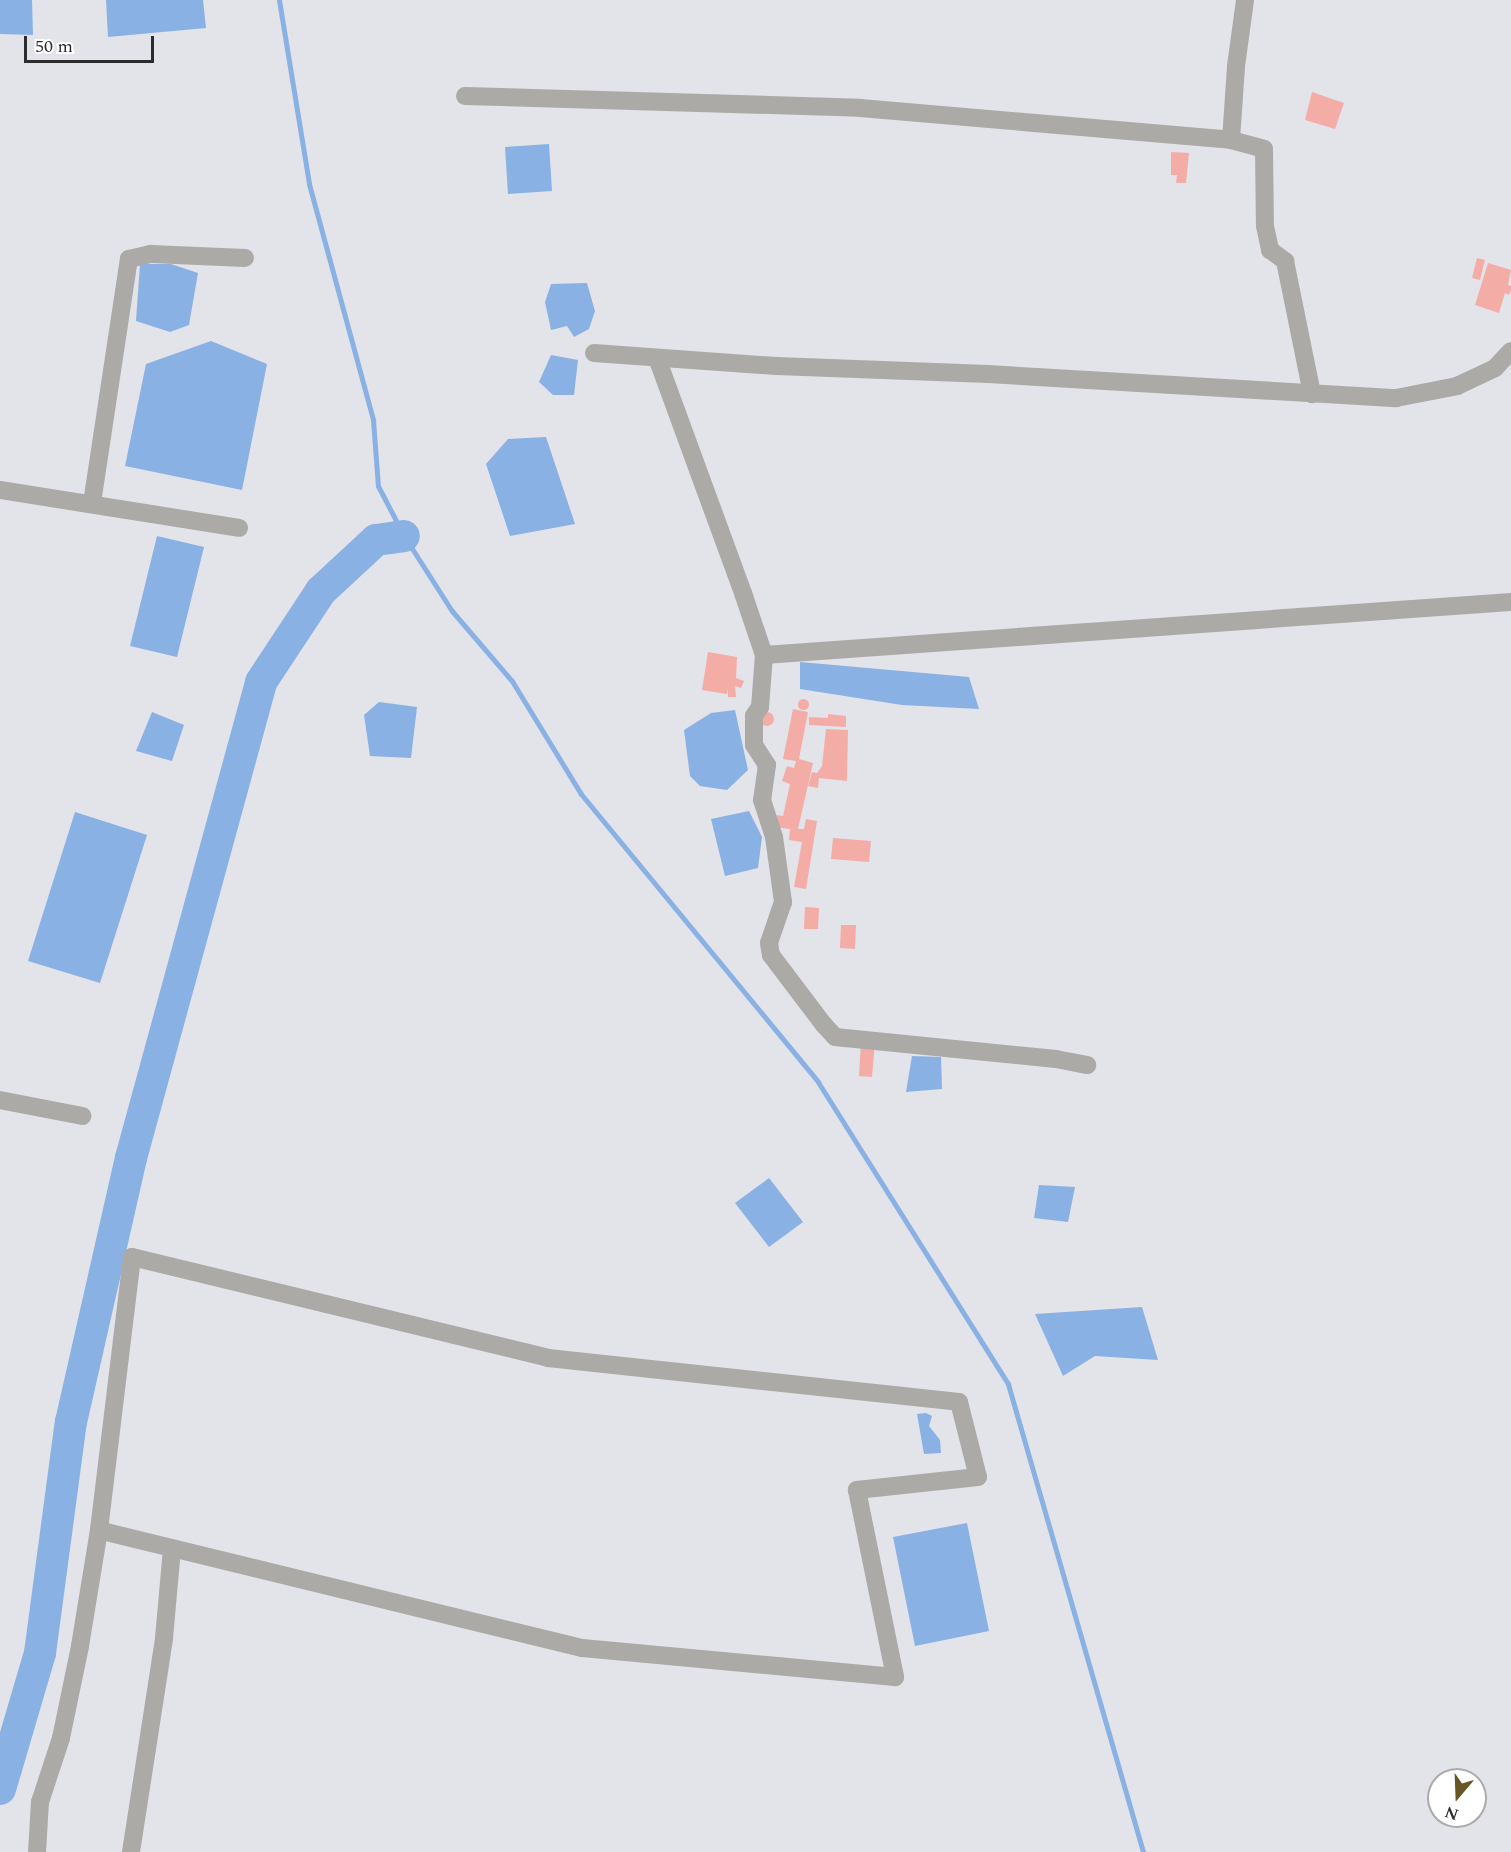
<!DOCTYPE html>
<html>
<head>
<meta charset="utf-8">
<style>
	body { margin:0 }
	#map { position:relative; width:1511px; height:1852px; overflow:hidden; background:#e3e3ea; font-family:Spectral,serif }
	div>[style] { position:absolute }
	.water>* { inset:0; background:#8ab1e3 }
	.stream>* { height:5px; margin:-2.5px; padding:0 2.5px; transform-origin:2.5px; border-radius:2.5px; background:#8ab1e3 }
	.river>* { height:32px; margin:-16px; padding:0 16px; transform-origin:16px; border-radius:16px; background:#8ab1e3 }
	.building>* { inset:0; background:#f3ada6 }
	.round { border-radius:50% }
	.street>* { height:18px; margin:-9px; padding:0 9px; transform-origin:9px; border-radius:9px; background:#abaaa7 }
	span { translate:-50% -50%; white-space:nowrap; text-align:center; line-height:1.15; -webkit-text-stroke:4.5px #fff; paint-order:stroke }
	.north { position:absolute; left:1427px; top:1768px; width:60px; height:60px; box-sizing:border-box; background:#fff; border:2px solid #ababac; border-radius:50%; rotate:199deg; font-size:16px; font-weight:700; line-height:24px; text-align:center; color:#2c2c2f }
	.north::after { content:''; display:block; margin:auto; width:21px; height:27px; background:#685624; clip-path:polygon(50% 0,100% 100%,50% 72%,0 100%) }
	.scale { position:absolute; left:24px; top:36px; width:130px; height:27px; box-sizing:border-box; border:3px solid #2c2c2f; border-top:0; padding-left:8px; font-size:18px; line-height:21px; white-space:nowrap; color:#2c2c2f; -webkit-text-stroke:4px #fff; paint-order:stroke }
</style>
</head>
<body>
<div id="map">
	<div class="water">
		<div style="clip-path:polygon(0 0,32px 0,33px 35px,0 34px)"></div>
		<div style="clip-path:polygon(106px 0,203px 0,206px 28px,108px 37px)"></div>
		<div style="clip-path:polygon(549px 144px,552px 191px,508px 194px,505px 147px)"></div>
		<div style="clip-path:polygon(140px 264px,171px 264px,198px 273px,189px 325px,170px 332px,136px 321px)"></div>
		<div style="clip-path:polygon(587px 283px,595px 311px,589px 329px,574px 337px,567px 326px,551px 330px,545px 302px,551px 284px)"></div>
		<div style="clip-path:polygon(211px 341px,267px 364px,242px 490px,125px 466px,146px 364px)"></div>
		<div style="clip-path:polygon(551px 355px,578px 360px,574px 395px,553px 395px,539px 382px)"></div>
		<div style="clip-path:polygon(546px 437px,575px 524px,510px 536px,486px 464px,508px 439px)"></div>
		<div style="clip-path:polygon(157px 536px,204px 547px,177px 657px,130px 646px)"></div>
		<div style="clip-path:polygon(800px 662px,969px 677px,979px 709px,902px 705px,800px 689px)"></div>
		<div style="clip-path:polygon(379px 702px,417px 707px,411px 758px,370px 756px,364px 715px)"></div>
		<div style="clip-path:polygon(735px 710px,748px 770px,727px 790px,700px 786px,690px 776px,684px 730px,711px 713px)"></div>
		<div style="clip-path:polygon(152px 712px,184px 725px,172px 761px,136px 751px)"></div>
		<div style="clip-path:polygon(749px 811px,762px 837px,758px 868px,725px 876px,711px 819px)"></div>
		<div style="clip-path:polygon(75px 812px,147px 835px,100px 983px,28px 961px)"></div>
		<div style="clip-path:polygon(912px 1056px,941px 1057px,942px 1089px,906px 1092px)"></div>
		<div style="clip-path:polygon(769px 1178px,803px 1222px,769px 1247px,735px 1203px)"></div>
		<div style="clip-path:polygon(1039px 1185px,1075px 1187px,1068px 1222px,1034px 1218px)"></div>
		<div style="clip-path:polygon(1142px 1307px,1158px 1360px,1095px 1356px,1063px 1376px,1035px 1314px)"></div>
		<div style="clip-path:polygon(926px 1413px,932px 1416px,929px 1426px,940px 1440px,941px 1453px,924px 1454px,917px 1414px)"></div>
		<div style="clip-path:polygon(967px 1523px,989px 1631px,915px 1646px,893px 1537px)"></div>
	</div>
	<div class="stream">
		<div style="left:279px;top:0;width:186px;rotate:80.7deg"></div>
		<div style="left:309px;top:184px;width:245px;rotate:74.8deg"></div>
		<div style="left:373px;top:420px;width:66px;rotate:85.7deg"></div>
		<div style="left:378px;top:486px;width:56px;rotate:62.5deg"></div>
		<div style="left:404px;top:536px;width:89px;rotate:57.4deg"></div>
		<div style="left:452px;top:611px;width:92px;rotate:49.4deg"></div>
		<div style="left:512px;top:681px;width:132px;rotate:58.6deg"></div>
		<div style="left:581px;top:794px;width:373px;rotate:50.5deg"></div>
		<div style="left:818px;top:1082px;width:357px;rotate:57.8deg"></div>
		<div style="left:1008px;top:1384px;width:487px;rotate:73.9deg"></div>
	</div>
	<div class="river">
		<div style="left:0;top:1789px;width:142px;rotate:-73.6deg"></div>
		<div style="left:40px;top:1653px;width:233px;rotate:-82.4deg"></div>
		<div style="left:71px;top:1422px;width:271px;rotate:-77.2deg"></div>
		<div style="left:131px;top:1158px;width:493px;rotate:-74.7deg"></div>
		<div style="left:261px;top:682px;width:109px;rotate:-56.6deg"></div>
		<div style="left:321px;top:591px;width:75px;rotate:-42.8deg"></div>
		<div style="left:376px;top:540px;width:28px;rotate:-8deg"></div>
	</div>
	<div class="building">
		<div style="clip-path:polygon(1312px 92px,1344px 103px,1335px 129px,1305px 120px)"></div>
		<div style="clip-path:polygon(1171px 152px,1189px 153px,1186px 183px,1176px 183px,1177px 175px,1171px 175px)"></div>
		<div style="clip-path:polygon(1477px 258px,1485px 260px,1480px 280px,1472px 278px)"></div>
		<div style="clip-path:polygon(1488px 263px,1511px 270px,1508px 285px,1511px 286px,1511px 290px,1509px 295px,1505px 293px,1499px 313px,1475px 305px)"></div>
		<div style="clip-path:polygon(708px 652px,737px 657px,736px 678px,744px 681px,741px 688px,735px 686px,736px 697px,728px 697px,728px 689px,727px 694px,702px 690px)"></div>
		<div class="round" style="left:797.5px;top:698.5px;width:11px;height:11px"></div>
		<div style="clip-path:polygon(793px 709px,808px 712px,799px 759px,813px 763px,798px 829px,804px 829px,806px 819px,817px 821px,806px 889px,794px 887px,802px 842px,789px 840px,790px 829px,775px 827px,777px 815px,783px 816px,790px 784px,782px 781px,787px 766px,794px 768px,796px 761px,783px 759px)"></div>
		<div class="round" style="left:760px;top:712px;width:14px;height:14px"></div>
		<div style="clip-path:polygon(828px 714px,846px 716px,846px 727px,809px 725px,809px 717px,828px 718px)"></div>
		<div style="clip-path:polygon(826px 729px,848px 730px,847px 781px,819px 778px,818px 788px,808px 786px,812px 772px,817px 773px,822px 766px)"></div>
		<div style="clip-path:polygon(833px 838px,871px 841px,869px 862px,831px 859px)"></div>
		<div style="clip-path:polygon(805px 907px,819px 908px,818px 929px,804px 929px)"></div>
		<div style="clip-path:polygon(841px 925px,856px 925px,855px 949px,840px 948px)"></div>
		<div style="clip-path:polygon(861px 1041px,875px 1042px,872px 1077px,859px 1076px)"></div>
	</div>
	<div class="street">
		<div style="left:465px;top:96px;width:395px;rotate:1.7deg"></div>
		<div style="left:860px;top:108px;width:372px;rotate:4.9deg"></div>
		<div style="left:1231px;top:140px;width:34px;rotate:15deg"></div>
		<div style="left:1264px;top:149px;width:77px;rotate:89.3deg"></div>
		<div style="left:1265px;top:226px;width:25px;rotate:78deg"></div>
		<div style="left:1270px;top:250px;width:19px;rotate:36deg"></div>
		<div style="left:1285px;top:261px;width:136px;rotate:78.5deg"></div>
		<div style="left:1231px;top:140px;width:74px;rotate:-86.1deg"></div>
		<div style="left:1236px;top:66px;width:67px;rotate:-82.2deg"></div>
		<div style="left:594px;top:353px;width:183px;rotate:4.1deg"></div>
		<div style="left:777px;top:366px;width:211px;rotate:2.2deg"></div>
		<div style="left:988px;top:374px;width:409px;rotate:3.4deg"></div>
		<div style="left:1396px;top:398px;width:62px;rotate:-11.1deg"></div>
		<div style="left:1457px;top:386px;width:42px;rotate:-25.3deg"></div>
		<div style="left:1495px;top:368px;width:23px;rotate:-47deg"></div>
		<div style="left:657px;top:358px;width:250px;rotate:69.9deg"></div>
		<div style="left:743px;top:593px;width:65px;rotate:71.3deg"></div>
		<div style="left:764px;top:655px;width:52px;rotate:94.4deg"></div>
		<div style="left:760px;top:707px;width:11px;rotate:124deg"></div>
		<div style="left:754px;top:716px;width:29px;rotate:90deg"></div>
		<div style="left:754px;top:745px;width:24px;rotate:57deg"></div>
		<div style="left:767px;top:765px;width:35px;rotate:98deg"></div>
		<div style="left:762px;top:800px;width:39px;rotate:72deg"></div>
		<div style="left:774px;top:837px;width:66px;rotate:82.1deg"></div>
		<div style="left:783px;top:902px;width:43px;rotate:108.9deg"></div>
		<div style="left:769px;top:943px;width:12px;rotate:81deg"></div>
		<div style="left:771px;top:955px;width:88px;rotate:52.9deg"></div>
		<div style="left:824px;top:1025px;width:16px;rotate:47deg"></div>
		<div style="left:835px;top:1037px;width:222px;rotate:5.7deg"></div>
		<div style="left:1056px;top:1059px;width:32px;rotate:11deg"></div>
		<div style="left:0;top:490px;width:242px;rotate:9deg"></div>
		<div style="left:92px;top:503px;width:247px;rotate:-81.4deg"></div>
		<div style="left:129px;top:259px;width:23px;rotate:-13deg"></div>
		<div style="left:151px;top:254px;width:94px;rotate:2.4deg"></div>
		<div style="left:764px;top:655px;width:749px;rotate:-4.06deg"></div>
		<div style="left:0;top:1100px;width:84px;rotate:11deg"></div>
		<div style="left:132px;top:1257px;width:428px;rotate:13.6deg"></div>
		<div style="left:548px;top:1358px;width:413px;rotate:6.1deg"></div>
		<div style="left:959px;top:1402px;width:77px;rotate:75.8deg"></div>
		<div style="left:978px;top:1477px;width:122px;rotate:173.9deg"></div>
		<div style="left:857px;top:1490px;width:191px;rotate:78.5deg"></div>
		<div style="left:895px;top:1677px;width:314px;rotate:-174.7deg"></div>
		<div style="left:582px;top:1648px;width:497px;rotate:-166.3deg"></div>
		<div style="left:99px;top:1530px;width:275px;rotate:-83.1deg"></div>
		<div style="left:37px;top:1852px;width:50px;rotate:-86.6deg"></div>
		<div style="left:40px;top:1802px;width:67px;rotate:-71.8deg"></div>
		<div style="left:61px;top:1738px;width:94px;rotate:-78.3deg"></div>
		<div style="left:80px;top:1646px;width:118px;rotate:-80.7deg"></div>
		<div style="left:131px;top:1852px;width:217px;rotate:-81.2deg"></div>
		<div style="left:164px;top:1638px;width:90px;rotate:-84.9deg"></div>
	</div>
	<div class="north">N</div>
	<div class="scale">50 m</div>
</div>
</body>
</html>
